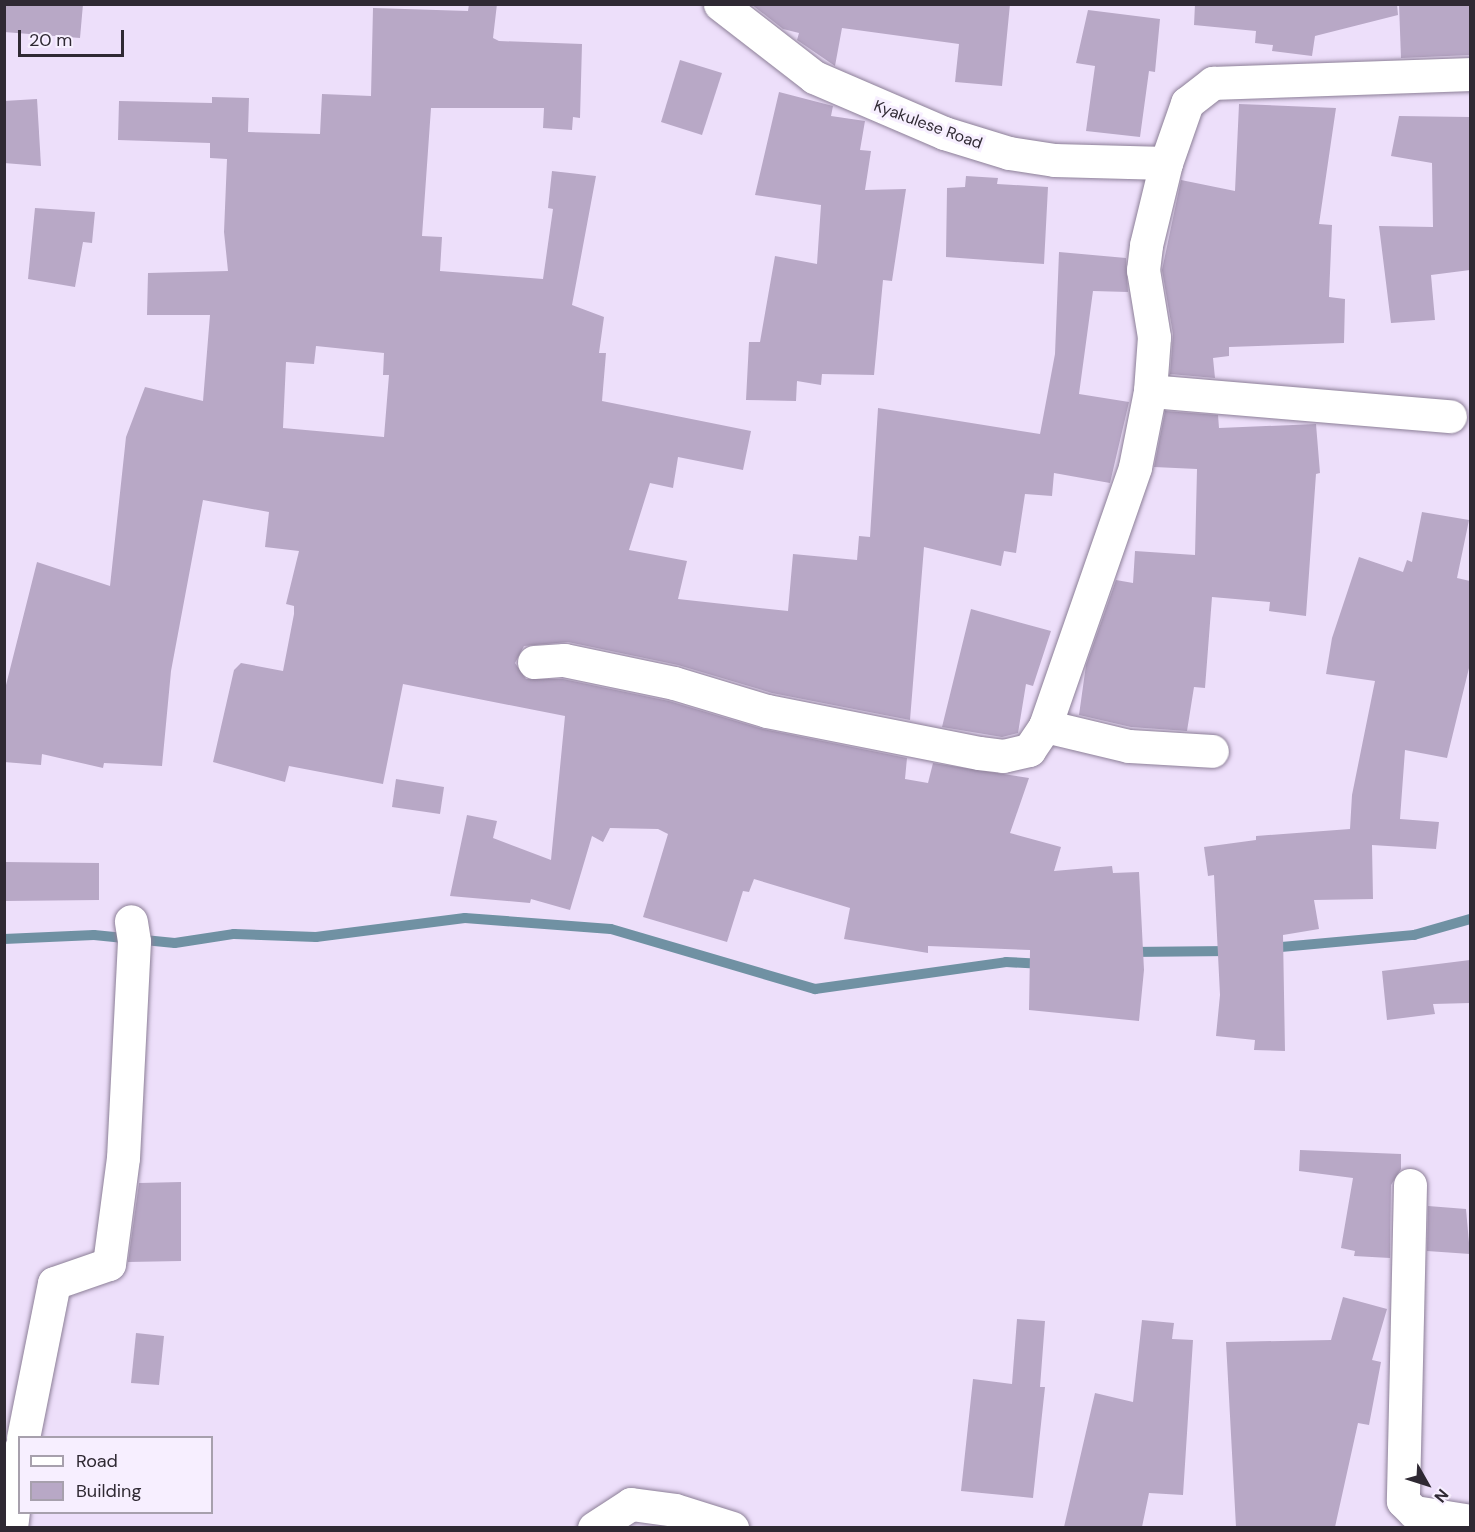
<!DOCTYPE html>
<html>
<head>
<meta charset="utf-8">
<style>
	body { margin:0 }
	#map { position:relative; width:1475px; height:1532px; overflow:hidden; background:#eddffa; font-family:"DM Sans",sans-serif }
	div>[style] { position:absolute }
	.stream>* { height:10px; margin:-5px; padding:0 5px; transform-origin:5px; border-radius:5px; background:#7091a3 }
	.building>* { inset:0; background:#b8a8c6 }
	.roads { filter:drop-shadow(0 0 2px #8c7f97) drop-shadow(0 0 2px #8c7f97) }
	.minor>* { height:33px; margin:-16.5px; padding:0 16.5px; transform-origin:16.5px; border-radius:16.5px; background:#fff }
	span { translate:-50% -50%; white-space:nowrap; text-align:center; line-height:1.15; -webkit-text-stroke:6px #f7efff; paint-order:stroke }
	.street-label { font-size:16px; color:#2f2933 }
	.frame { position:absolute; inset:0; border:6px solid #2f2933; pointer-events:none }
	.legend { position:absolute; left:18px; top:1436px; width:195px; height:78px; box-sizing:border-box; background:#f7efff; border:2px solid #a7a0ad; margin:0; padding:8px 10px; list-style:none; font-size:18px; color:#2f2933 }
	.legend li { display:flex; align-items:center; gap:12px; height:30px }
	.legend b { width:30px; border:2px solid #a7a0ad }
	.north { position:absolute; left:1397px; top:1454px; width:60px; height:60px; -webkit-text-stroke:4px #f7efff; paint-order:stroke; rotate:129deg; font-size:16px; font-weight:700; line-height:24px; text-align:center; color:#2f2933 }
	.north::after { content:''; display:block; margin:auto; width:21px; height:27px; background:#2f2933; clip-path:polygon(50% 0,100% 100%,50% 72%,0 100%) }
	.scale { position:absolute; left:18px; top:30px; width:106px; height:27px; box-sizing:border-box; border:3px solid #2f2933; border-top:0; padding-left:8px; font-size:18px; line-height:21px; white-space:nowrap; color:#2f2933; -webkit-text-stroke:4px #f7efff; paint-order:stroke }
</style>
</head>
<body>
<div id="map">
	<div class="stream">
		<div style="left:4px;top:939px;width:90px;rotate:-2.5deg"></div>
		<div style="left:94px;top:935px;width:81px;rotate:5.6deg"></div>
		<div style="left:175px;top:943px;width:60px;rotate:-8.7deg"></div>
		<div style="left:234px;top:934px;width:82px;rotate:2.1deg"></div>
		<div style="left:316px;top:937px;width:150px;rotate:-7.3deg"></div>
		<div style="left:465px;top:918px;width:146px;rotate:4.3deg"></div>
		<div style="left:611px;top:929px;width:213px;rotate:16.4deg"></div>
		<div style="left:815px;top:989px;width:193px;rotate:-8deg"></div>
		<div style="left:1006px;top:962px;width:38px;rotate:3deg"></div>
		<div style="left:1270px;top:948px;width:145px;rotate:-5.2deg"></div>
		<div style="left:1414px;top:935px;width:58px;rotate:-15.9deg"></div>
		<div style="left:1129px;top:952px;width:101px;rotate:-0.6deg"></div>
	</div>
	<div class="building">
		<div style="clip-path:polygon(4px 4px,83px 4px,80px 38px,4px 32px)"></div>
		<div style="clip-path:polygon(evenodd,469px 4px,497px 4px,493px 38px,499px 41px,582px 44px,580px 118px,573px 117px,572px 130px,543px 128px,544px 108px,431px 108px,422px 236px,442px 237px,440px 271px,543px 279px,553px 209px,548px 208px,552px 171px,596px 176px,572px 305px,604px 317px,599px 353px,606px 353px,602px 401px,751px 431px,743px 470px,678px 457px,673px 488px,650px 483px,629px 550px,687px 561px,678px 599px,788px 611px,793px 554px,857px 560px,859px 536px,870px 537px,878px 408px,1040px 434px,1055px 354px,1059px 252px,1126px 258px,1128px 292px,1093px 291px,1079px 394px,1129px 402px,1110px 483px,1054px 473px,1052px 496px,1025px 494px,1016px 553px,1004px 551px,1001px 566px,924px 547px,910px 720px,772px 693px,678px 665px,568px 642px,524px 646px,515px 663px,526px 679px,563px 679px,669px 701px,763px 729px,907px 758px,905px 779px,928px 783px,933px 763px,1029px 778px,1010px 833px,1061px 847px,1054px 871px,1112px 866px,1113px 873px,1139px 872px,1144px 970px,1139px 1021px,1029px 1010px,1030px 950px,928px 946px,928px 953px,844px 939px,850px 908px,754px 879px,749px 892px,743px 891px,727px 942px,643px 917px,668px 834px,658px 829px,610px 828px,603px 842px,592px 836px,570px 910px,531px 899px,530px 903px,450px 896px,467px 815px,497px 821px,493px 838px,551px 860px,565px 716px,403px 684px,383px 784px,289px 766px,285px 782px,213px 762px,234px 670px,241px 663px,283px 671px,294px 614px,294px 606px,286px 604px,299px 551px,265px 547px,269px 512px,203px 500px,171px 671px,162px 766px,104px 763px,103px 768px,42px 754px,41px 765px,4px 762px,5px 689px,37px 562px,110px 586px,126px 437px,145px 387px,203px 401px,210px 315px,147px 315px,148px 273px,228px 271px,224px 232px,227px 159px,210px 158px,210px 143px,118px 140px,119px 101px,212px 103px,212px 97px,249px 98px,248px 132px,320px 134px,322px 94px,371px 96px,373px 8px,468px 11px,469px 4px,316px 346px,384px 353px,383px 375px,389px 375px,384px 437px,283px 428px,286px 362px,314px 364px,316px 346px)"></div>
		<div style="clip-path:polygon(751px 4px,1010px 4px,1002px 86px,955px 82px,959px 44px,842px 28px,835px 66px,797px 40px,799px 33px,783px 29px)"></div>
		<div style="clip-path:polygon(1195px 4px,1397px 4px,1398px 15px,1315px 36px,1312px 56px,1272px 51px,1273px 45px,1255px 43px,1256px 31px,1194px 25px)"></div>
		<div style="clip-path:polygon(1399px 4px,1470px 4px,1470px 55px,1401px 58px)"></div>
		<div style="clip-path:polygon(1088px 10px,1160px 19px,1155px 72px,1149px 71px,1140px 137px,1086px 131px,1095px 66px,1076px 63px)"></div>
		<div style="clip-path:polygon(680px 60px,722px 73px,702px 135px,661px 122px)"></div>
		<div style="clip-path:polygon(779px 92px,833px 106px,831px 116px,865px 121px,860px 150px,871px 151px,865px 190px,906px 189px,892px 281px,883px 280px,874px 375px,822px 374px,821px 385px,797px 381px,796px 401px,746px 400px,749px 342px,760px 342px,775px 256px,817px 264px,821px 205px,755px 195px)"></div>
		<div style="clip-path:polygon(37px 99px,41px 166px,4px 163px,4px 101px)"></div>
		<div style="clip-path:polygon(1239px 104px,1336px 108px,1319px 224px,1332px 225px,1329px 297px,1345px 299px,1344px 343px,1229px 347px,1229px 356px,1213px 358px,1215px 378px,1170px 374px,1173px 334px,1162px 270px,1181px 180px,1235px 191px)"></div>
		<div style="clip-path:polygon(1399px 116px,1470px 117px,1470px 270px,1431px 275px,1435px 320px,1391px 323px,1379px 226px,1433px 227px,1432px 163px,1391px 156px)"></div>
		<div style="clip-path:polygon(966px 176px,998px 178px,997px 184px,1048px 187px,1044px 264px,946px 257px,947px 188px,965px 187px)"></div>
		<div style="clip-path:polygon(35px 208px,95px 212px,92px 243px,83px 242px,75px 287px,28px 279px)"></div>
		<div style="clip-path:polygon(1165px 411px,1218px 415px,1219px 428px,1316px 424px,1320px 473px,1316px 474px,1306px 616px,1269px 611px,1270px 602px,1212px 597px,1205px 688px,1194px 687px,1187px 731px,1131px 727px,1079px 715px,1086px 665px,1116px 580px,1133px 583px,1135px 551px,1195px 555px,1197px 469px,1154px 467px)"></div>
		<div style="clip-path:polygon(1422px 512px,1469px 520px,1457px 578px,1470px 581px,1470px 664px,1447px 758px,1405px 750px,1400px 819px,1439px 822px,1436px 849px,1372px 845px,1373px 899px,1314px 900px,1319px 929px,1283px 935px,1285px 1051px,1254px 1050px,1255px 1040px,1216px 1036px,1220px 995px,1214px 875px,1208px 876px,1204px 847px,1256px 840px,1256px 836px,1350px 829px,1352px 795px,1375px 681px,1326px 674px,1332px 638px,1359px 557px,1403px 572px,1407px 560px,1412px 562px)"></div>
		<div style="clip-path:polygon(971px 609px,1051px 631px,1033px 686px,1026px 684px,1018px 733px,1002px 737px,942px 727px)"></div>
		<div style="clip-path:polygon(396px 779px,444px 787px,440px 814px,392px 807px)"></div>
		<div style="clip-path:polygon(4px 862px,99px 863px,99px 900px,4px 901px)"></div>
		<div style="clip-path:polygon(1470px 960px,1470px 1003px,1433px 1004px,1435px 1014px,1387px 1020px,1382px 971px)"></div>
		<div style="clip-path:polygon(1300px 1150px,1401px 1154px,1401px 1169px,1391px 1185px,1390px 1258px,1354px 1256px,1355px 1251px,1341px 1248px,1353px 1178px,1299px 1171px)"></div>
		<div style="clip-path:polygon(181px 1182px,181px 1261px,128px 1262px,139px 1183px)"></div>
		<div style="clip-path:polygon(1428px 1206px,1466px 1209px,1470px 1254px,1427px 1251px)"></div>
		<div style="clip-path:polygon(1343px 1297px,1387px 1309px,1372px 1360px,1381px 1362px,1369px 1425px,1358px 1423px,1335px 1527px,1236px 1527px,1226px 1342px,1331px 1340px)"></div>
		<div style="clip-path:polygon(1017px 1319px,1045px 1321px,1040px 1387px,1045px 1387px,1033px 1498px,961px 1491px,973px 1379px,1012px 1384px)"></div>
		<div style="clip-path:polygon(1142px 1320px,1174px 1323px,1172px 1339px,1193px 1340px,1183px 1495px,1149px 1493px,1142px 1527px,1064px 1527px,1095px 1393px,1133px 1402px)"></div>
		<div style="clip-path:polygon(136px 1333px,164px 1336px,159px 1385px,131px 1383px)"></div>
	</div>
	<div class="roads">
		<div class="minor">
			<div style="left:720px;top:4px;width:119px;rotate:37.8deg"></div>
			<div style="left:814px;top:77px;width:142px;rotate:23.3deg"></div>
			<div style="left:944px;top:133px;width:68px;rotate:17.1deg"></div>
			<div style="left:1009px;top:153px;width:46px;rotate:8.8deg"></div>
			<div style="left:1054px;top:160px;width:112px;rotate:1.5deg"></div>
			<div style="left:1150px;top:391px;width:301px;rotate:4.8deg"></div>
			<div style="left:534px;top:662px;width:30px;rotate:-4deg"></div>
			<div style="left:564px;top:660px;width:112px;rotate:11.8deg"></div>
			<div style="left:674px;top:683px;width:97px;rotate:16.8deg"></div>
			<div style="left:767px;top:711px;width:216px;rotate:11.2deg"></div>
			<div style="left:979px;top:753px;width:24px;rotate:7deg"></div>
			<div style="left:1003px;top:756px;width:27px;rotate:-13deg"></div>
			<div style="left:1029px;top:750px;width:29px;rotate:-56deg"></div>
			<div style="left:1045px;top:726px;width:274px;rotate:-70.8deg"></div>
			<div style="left:1135px;top:467px;width:77px;rotate:-78.8deg"></div>
			<div style="left:1150px;top:391px;width:54px;rotate:-85.8deg"></div>
			<div style="left:1154px;top:337px;width:68px;rotate:-99.3deg"></div>
			<div style="left:1143px;top:270px;width:25px;rotate:-83deg"></div>
			<div style="left:1146px;top:245px;width:84px;rotate:-76.3deg"></div>
			<div style="left:1166px;top:163px;width:64px;rotate:-70.7deg"></div>
			<div style="left:1187px;top:103px;width:33px;rotate:-38deg"></div>
			<div style="left:1213px;top:83px;width:257px;rotate:-2deg"></div>
			<div style="left:1045px;top:726px;width:86px;rotate:13.4deg"></div>
			<div style="left:1129px;top:746px;width:83px;rotate:3.4deg"></div>
			<div style="left:1410px;top:1185px;width:316px;rotate:91.3deg"></div>
			<div style="left:1403px;top:1501px;width:16px;rotate:45deg"></div>
			<div style="left:1414px;top:1512px;width:57px;rotate:9.1deg"></div>
			<div style="left:23px;top:1438px;width:158px;rotate:-78.7deg"></div>
			<div style="left:54px;top:1283px;width:58px;rotate:-19.1deg"></div>
			<div style="left:109px;top:1264px;width:107px;rotate:-82.5deg"></div>
			<div style="left:123px;top:1158px;width:217px;rotate:-87.1deg"></div>
			<div style="left:134px;top:941px;width:20px;rotate:-99deg"></div>
			<div style="left:11px;top:1528px;width:79px;rotate:-83.4deg"></div>
			<div style="left:594px;top:1528px;width:44px;rotate:-33deg"></div>
			<div style="left:631px;top:1504px;width:44px;rotate:7.8deg"></div>
			<div style="left:675px;top:1510px;width:60px;rotate:17.5deg"></div>
		</div>
	</div>
	<div class="street-label">
		<span style="left:928px;top:125px;rotate:20deg">Kyakulese Road</span>
	</div>
	<div class="frame"></div>
	<ul class="legend">
	<li><b style="height:8px;background:#fff"></b>Road</li>
	<li><b style="height:16px;background:#b8a8c6"></b>Building</li>
	</ul>
	<div class="north">N</div>
	<div class="scale">20 m</div>
</div>
</body>
</html>
